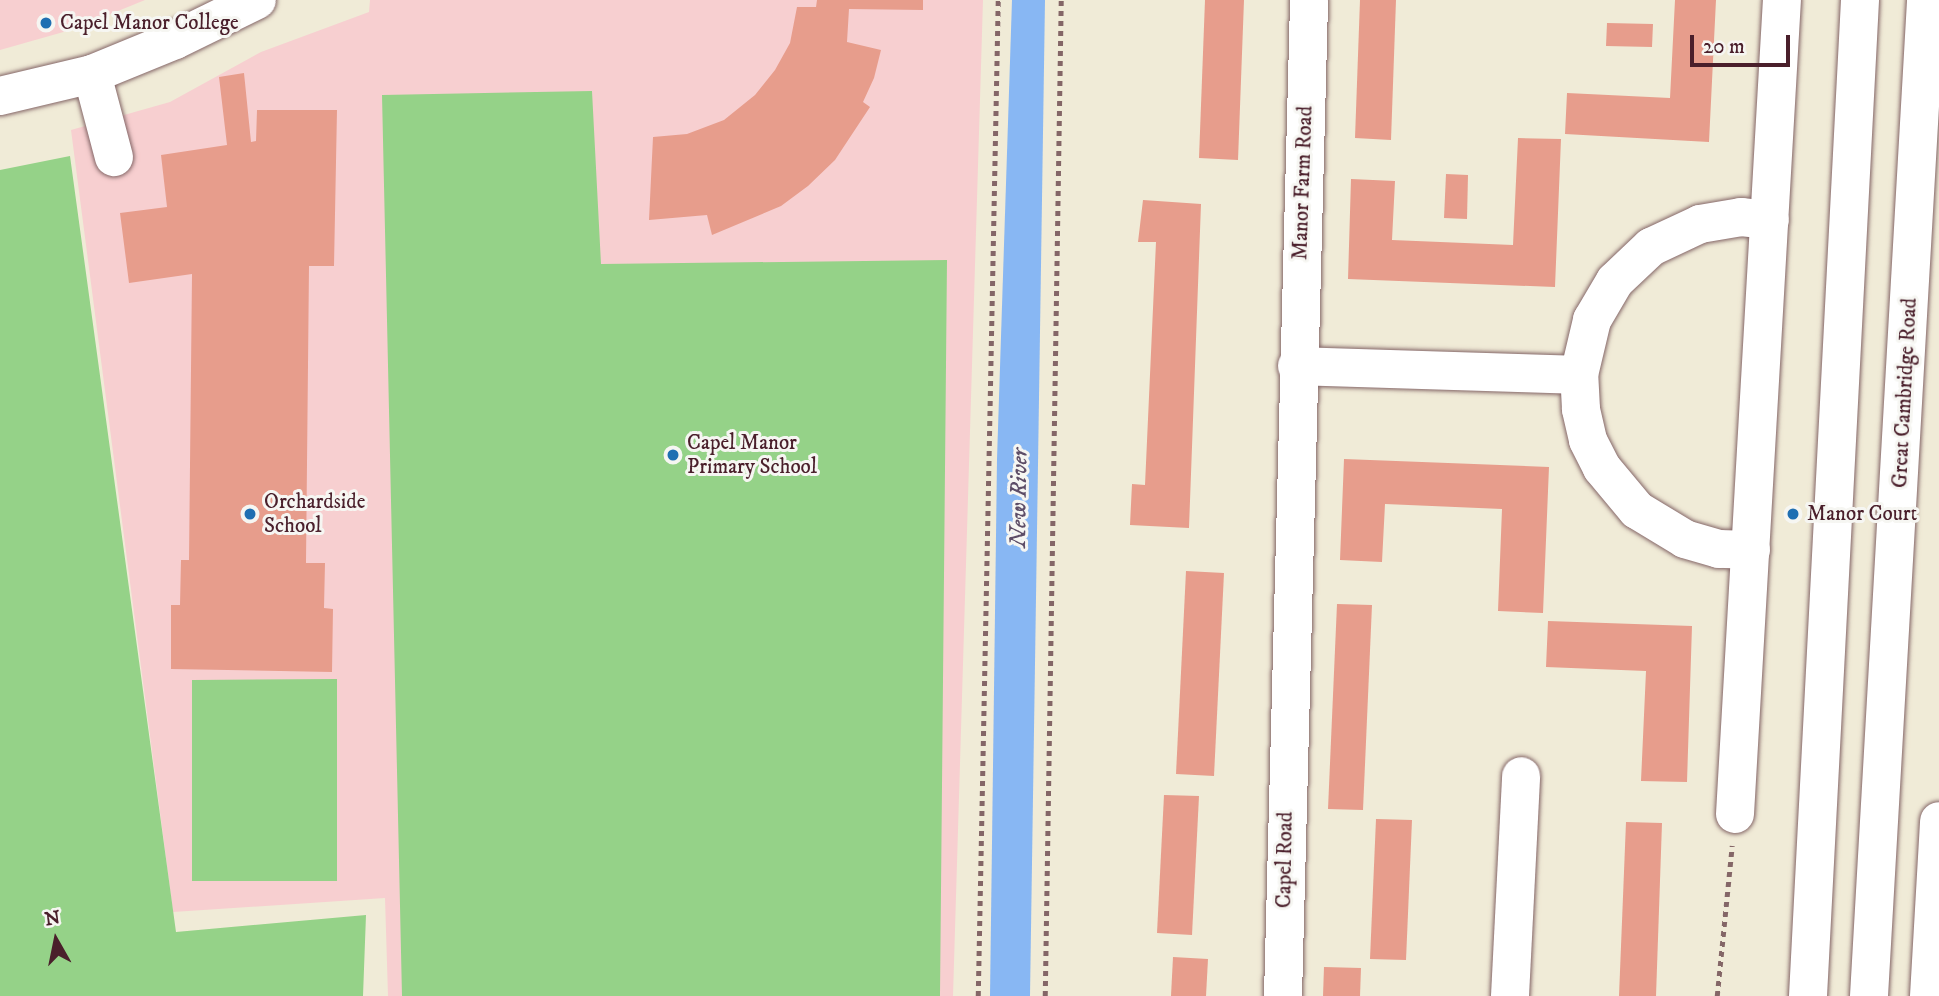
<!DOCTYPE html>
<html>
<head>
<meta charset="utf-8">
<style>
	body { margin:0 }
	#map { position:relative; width:1939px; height:996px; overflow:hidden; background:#f0ebd7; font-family:"IM FELL DW Pica",serif }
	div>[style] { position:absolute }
	.built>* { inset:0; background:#f7cfd0 }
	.green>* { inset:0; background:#95d288 }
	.water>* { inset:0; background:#88b7f3 }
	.building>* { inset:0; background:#e79d8c }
	.path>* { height:4.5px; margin-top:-2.25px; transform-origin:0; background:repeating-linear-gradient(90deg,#846667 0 5px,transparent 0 10px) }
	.roads { filter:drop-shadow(0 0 2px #846667) drop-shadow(0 0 2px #846667) }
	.minor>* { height:38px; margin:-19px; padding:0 19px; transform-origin:19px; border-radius:19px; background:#fff }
	.highway>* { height:38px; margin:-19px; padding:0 19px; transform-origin:19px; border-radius:19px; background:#fff }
	.dots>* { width:19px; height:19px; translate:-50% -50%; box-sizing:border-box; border:4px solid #f6f6f2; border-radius:50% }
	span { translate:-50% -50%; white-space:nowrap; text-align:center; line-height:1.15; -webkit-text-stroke:6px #f6f6f2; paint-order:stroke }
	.poi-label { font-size:21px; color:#4a1f2b }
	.left { translate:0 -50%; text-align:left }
	.street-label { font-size:21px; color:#4a1f2b }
	.water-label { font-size:23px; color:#5d4d67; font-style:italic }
	.north { position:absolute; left:21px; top:905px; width:70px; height:70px; -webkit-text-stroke:5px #f6f6f2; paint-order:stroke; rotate:351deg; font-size:19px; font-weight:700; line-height:28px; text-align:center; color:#4a1f2b }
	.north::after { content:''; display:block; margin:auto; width:24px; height:32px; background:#4a1f2b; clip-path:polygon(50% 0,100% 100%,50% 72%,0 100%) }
	.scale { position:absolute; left:1690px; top:35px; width:100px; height:32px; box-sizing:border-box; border:4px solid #4a1f2b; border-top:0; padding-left:9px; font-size:21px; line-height:24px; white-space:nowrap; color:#4a1f2b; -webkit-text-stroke:5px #f6f6f2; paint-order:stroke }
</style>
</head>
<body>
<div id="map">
	<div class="built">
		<div style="clip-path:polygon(0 0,145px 0,74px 29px,0 50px)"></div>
		<div style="clip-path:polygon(370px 0,983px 0,953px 996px,388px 996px,385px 898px,173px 912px,71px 130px,170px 102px,261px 52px,369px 12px)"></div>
	</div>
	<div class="green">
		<div style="clip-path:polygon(592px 91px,601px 264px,947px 260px,940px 996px,402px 996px,382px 95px)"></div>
		<div style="clip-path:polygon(70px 156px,176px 932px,366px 915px,363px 996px,0 996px,0 170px)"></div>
		<div style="clip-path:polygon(337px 679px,337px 881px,192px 881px,192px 680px)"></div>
	</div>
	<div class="water">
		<div style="clip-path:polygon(1012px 0,1045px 0,1030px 996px,990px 996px,997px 459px)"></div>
	</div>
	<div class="building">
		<div style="clip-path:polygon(817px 0,923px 0,923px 10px,849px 9px,847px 42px,881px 50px,874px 78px,863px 102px,870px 107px,835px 160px,808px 186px,781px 206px,712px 235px,707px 215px,649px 220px,653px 137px,687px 134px,724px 120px,755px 95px,775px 70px,790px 43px,797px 7px,816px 7px)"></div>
		<div style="clip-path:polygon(1205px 0,1244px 0,1238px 160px,1199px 158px)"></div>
		<div style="clip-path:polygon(1360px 0,1396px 0,1391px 140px,1355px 138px)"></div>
		<div style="clip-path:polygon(1675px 0,1716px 0,1709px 142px,1565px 134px,1567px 93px,1670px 98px)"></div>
		<div style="clip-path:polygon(1607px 23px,1653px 24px,1652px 47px,1606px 46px)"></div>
		<div style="clip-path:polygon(244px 73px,251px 142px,256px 141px,257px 110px,337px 110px,334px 266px,309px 266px,306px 563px,325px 563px,324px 608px,333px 609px,332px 672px,171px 669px,171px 605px,180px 605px,181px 560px,189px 560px,192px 274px,129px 283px,120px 213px,167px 207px,161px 155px,227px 145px,219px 77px)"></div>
		<div style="clip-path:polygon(1518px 138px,1561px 139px,1555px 287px,1348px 279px,1351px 179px,1395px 181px,1392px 240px,1513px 245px)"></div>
		<div style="clip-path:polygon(1446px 174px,1468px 175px,1467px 219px,1444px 218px)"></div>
		<div style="clip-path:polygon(1143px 200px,1201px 204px,1189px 528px,1130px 525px,1132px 484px,1145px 485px,1156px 242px,1138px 242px)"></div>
		<div style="clip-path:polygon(1344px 459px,1549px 467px,1543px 613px,1498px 611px,1502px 509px,1385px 504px,1382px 562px,1340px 560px)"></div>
		<div style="clip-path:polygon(1186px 571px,1224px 573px,1214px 776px,1176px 774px)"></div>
		<div style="clip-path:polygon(1337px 604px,1372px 605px,1363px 810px,1328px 809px)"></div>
		<div style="clip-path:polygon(1548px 621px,1692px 626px,1687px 782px,1641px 781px,1646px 671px,1546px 667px)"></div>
		<div style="clip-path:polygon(1164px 795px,1199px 796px,1192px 935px,1157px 933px)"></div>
		<div style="clip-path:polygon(1376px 819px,1412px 820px,1406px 960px,1370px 959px)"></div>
		<div style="clip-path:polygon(1626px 822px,1662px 823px,1656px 996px,1619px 996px)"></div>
		<div style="clip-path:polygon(1173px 957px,1208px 959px,1206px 996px,1171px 996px)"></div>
		<div style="clip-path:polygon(1324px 967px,1361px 968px,1360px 996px,1323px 996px)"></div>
	</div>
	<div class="path">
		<div style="left:978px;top:996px;width:996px;rotate:-88.85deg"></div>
		<div style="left:1045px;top:996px;width:996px;rotate:-89.08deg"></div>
		<div style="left:1717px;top:996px;width:151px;rotate:-84.3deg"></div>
	</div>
	<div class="roads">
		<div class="minor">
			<div style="left:92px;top:74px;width:86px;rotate:75.2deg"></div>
			<div style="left:0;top:96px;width:95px;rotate:-13.4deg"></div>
			<div style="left:92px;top:74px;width:90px;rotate:-22.3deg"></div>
			<div style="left:175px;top:40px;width:91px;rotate:-26deg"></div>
			<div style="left:1297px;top:366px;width:282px;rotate:1.8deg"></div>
			<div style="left:1751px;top:550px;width:32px;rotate:-178deg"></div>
			<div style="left:1719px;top:549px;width:35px;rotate:-164deg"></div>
			<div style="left:1685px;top:539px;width:56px;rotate:-148.9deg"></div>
			<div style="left:1637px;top:510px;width:55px;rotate:-129.8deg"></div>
			<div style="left:1602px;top:468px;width:31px;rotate:-117deg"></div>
			<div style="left:1588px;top:440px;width:32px;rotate:-103deg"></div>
			<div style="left:1581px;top:409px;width:34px;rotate:-93deg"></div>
			<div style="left:1579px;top:375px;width:57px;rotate:-76.7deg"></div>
			<div style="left:1592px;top:320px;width:45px;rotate:-59.5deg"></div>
			<div style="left:1615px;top:281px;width:50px;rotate:-43.4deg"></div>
			<div style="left:1651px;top:247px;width:54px;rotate:-25.1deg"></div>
			<div style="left:1700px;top:224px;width:42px;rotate:-9.7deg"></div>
			<div style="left:1741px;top:217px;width:29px;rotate:6deg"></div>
			<div style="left:1735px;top:814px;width:815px;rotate:-86.7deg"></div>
			<div style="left:1283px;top:996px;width:996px;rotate:-88.5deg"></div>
			<div style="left:1510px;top:996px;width:220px;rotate:-87.1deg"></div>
			<div style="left:1929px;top:996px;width:175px;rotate:-86.7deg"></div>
		</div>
		<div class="highway">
			<div style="left:1808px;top:996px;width:997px;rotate:-87.01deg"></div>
			<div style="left:1869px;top:996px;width:998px;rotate:-86.72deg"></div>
		</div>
	</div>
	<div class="dots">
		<div style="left:46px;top:23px;background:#1f6fb2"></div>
		<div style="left:673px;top:455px;background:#1f6fb2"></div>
		<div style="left:250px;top:514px;background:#1f6fb2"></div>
		<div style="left:1793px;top:514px;background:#1f6fb2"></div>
	</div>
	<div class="poi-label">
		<span class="left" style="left:60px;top:23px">Capel Manor College</span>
		<span class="left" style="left:687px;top:455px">Capel Manor<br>Primary School</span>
		<span class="left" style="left:264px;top:514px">Orchardside<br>School</span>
		<span class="left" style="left:1807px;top:514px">Manor Court</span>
	</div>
	<div class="street-label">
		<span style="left:1303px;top:183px;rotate:-88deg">Manor Farm Road</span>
		<span style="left:1905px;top:393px;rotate:-87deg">Great Cambridge Road</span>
		<span style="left:1285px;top:860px;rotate:-89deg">Capel Road</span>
	</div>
	<div class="water-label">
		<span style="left:1020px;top:498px;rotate:-89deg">New River</span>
	</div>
	<div class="north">N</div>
	<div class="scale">20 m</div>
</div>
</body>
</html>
